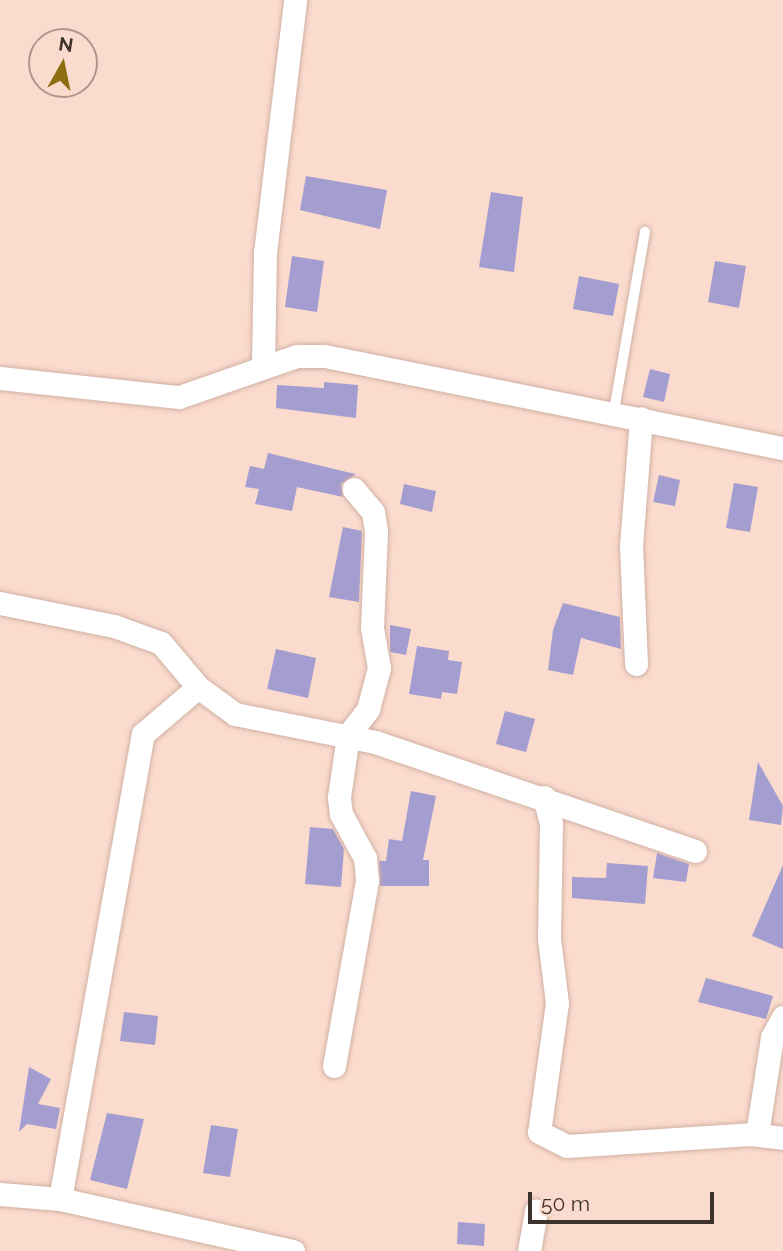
<!DOCTYPE html>
<html>
<head>
<meta charset="utf-8">
<style>
	body { margin:0 }
	#map { position:relative; width:783px; height:1251px; overflow:hidden; background:#fbdbce; font-family:Raleway,sans-serif }
	div>[style] { position:absolute }
	.building>* { inset:0; background:#a49dd0 }
	.roads { filter:drop-shadow(0 0 2px #d0b1a4) drop-shadow(0 0 2px #d0b1a4) }
	.lane>* { height:10px; margin:-5px; padding:0 5px; transform-origin:5px; border-radius:5px; background:#fff }
	.street>* { height:23px; margin:-11.5px; padding:0 11.5px; transform-origin:11.5px; border-radius:11.5px; background:#fff }
	span { translate:-50% -50%; white-space:nowrap; text-align:center; line-height:1.15; -webkit-text-stroke:5px #fbdbce; paint-order:stroke }
	.north { position:absolute; left:28px; top:28px; width:70px; height:70px; box-sizing:border-box; background:#fbdbce; border:2px solid #af978e; border-radius:50%; rotate:9deg; font-size:19px; font-weight:700; line-height:28px; text-align:center; color:#3e322d }
	.north::after { content:''; display:block; margin:auto; width:24px; height:32px; background:#8d6e11; clip-path:polygon(50% 0,100% 100%,50% 72%,0 100%) }
	.scale { position:absolute; left:528px; top:1192px; width:186px; height:32px; box-sizing:border-box; border:4px solid #3e322d; border-top:0; padding-left:9px; font-size:21px; line-height:24px; white-space:nowrap; color:#3e322d; -webkit-text-stroke:5px #fbdbce; paint-order:stroke }
</style>
</head>
<body>
<div id="map">
	<div class="building">
		<div style="clip-path:polygon(306px 176px,387px 190px,380px 229px,300px 210px)"></div>
		<div style="clip-path:polygon(491px 192px,523px 197px,514px 272px,479px 267px)"></div>
		<div style="clip-path:polygon(292px 256px,324px 261px,317px 312px,285px 307px)"></div>
		<div style="clip-path:polygon(715px 261px,746px 266px,739px 308px,708px 302px)"></div>
		<div style="clip-path:polygon(579px 276px,619px 284px,613px 316px,573px 309px)"></div>
		<div style="clip-path:polygon(650px 369px,670px 374px,664px 402px,643px 397px)"></div>
		<div style="clip-path:polygon(324px 382px,358px 385px,356px 418px,276px 408px,277px 385px,324px 388px)"></div>
		<div style="clip-path:polygon(268px 453px,355px 474px,355px 475px,341px 484px,343px 497px,297px 487px,292px 511px,255px 504px,259px 489px,245px 487px,250px 466px,264px 469px)"></div>
		<div style="clip-path:polygon(659px 475px,680px 480px,675px 506px,653px 502px)"></div>
		<div style="clip-path:polygon(734px 483px,758px 487px,750px 532px,726px 528px)"></div>
		<div style="clip-path:polygon(404px 484px,436px 491px,432px 512px,400px 504px)"></div>
		<div style="clip-path:polygon(343px 527px,362px 531px,359px 602px,329px 597px)"></div>
		<div style="clip-path:polygon(563px 603px,620px 617px,621px 649px,581px 638px,573px 675px,548px 670px,553px 630px)"></div>
		<div style="clip-path:polygon(390px 625px,411px 629px,406px 655px,390px 652px)"></div>
		<div style="clip-path:polygon(417px 646px,449px 651px,448px 660px,462px 662px,457px 694px,442px 692px,441px 699px,409px 694px)"></div>
		<div style="clip-path:polygon(276px 649px,316px 658px,308px 698px,267px 689px)"></div>
		<div style="clip-path:polygon(505px 711px,535px 719px,526px 752px,496px 744px)"></div>
		<div style="clip-path:polygon(758px 762px,783px 806px,781px 825px,749px 820px)"></div>
		<div style="clip-path:polygon(411px 791px,436px 796px,423px 860px,429px 860px,429px 886px,380px 886px,379px 861px,386px 861px,389px 839px,402px 841px)"></div>
		<div style="clip-path:polygon(310px 827px,333px 829px,344px 849px,341px 887px,305px 884px)"></div>
		<div style="clip-path:polygon(657px 853px,689px 864px,686px 882px,653px 878px)"></div>
		<div style="clip-path:polygon(607px 863px,648px 866px,645px 904px,572px 898px,572px 877px,606px 878px)"></div>
		<div style="clip-path:polygon(783px 865px,783px 949px,752px 936px)"></div>
		<div style="clip-path:polygon(706px 978px,773px 996px,766px 1019px,698px 1002px)"></div>
		<div style="clip-path:polygon(124px 1012px,158px 1016px,155px 1045px,120px 1041px)"></div>
		<div style="clip-path:polygon(29px 1067px,51px 1079px,38px 1104px,60px 1108px,56px 1129px,27px 1124px,19px 1132px)"></div>
		<div style="clip-path:polygon(107px 1113px,144px 1119px,127px 1189px,90px 1180px)"></div>
		<div style="clip-path:polygon(211px 1125px,238px 1129px,230px 1177px,203px 1173px)"></div>
		<div style="clip-path:polygon(458px 1222px,485px 1224px,484px 1246px,457px 1244px)"></div>
	</div>
	<div class="roads">
		<div class="lane">
			<div style="left:614px;top:411px;width:182px;rotate:-80.2deg"></div>
		</div>
		<div class="street">
			<div style="left:263px;top:366px;width:113px;rotate:-89deg"></div>
			<div style="left:265px;top:253px;width:255px;rotate:-83.2deg"></div>
			<div style="left:0;top:378px;width:180px;rotate:6.1deg"></div>
			<div style="left:179px;top:397px;width:125px;rotate:-19.2deg"></div>
			<div style="left:297px;top:356px;width:28px"></div>
			<div style="left:325px;top:356px;width:467px;rotate:11.4deg"></div>
			<div style="left:0;top:603px;width:116px;rotate:11.4deg"></div>
			<div style="left:114px;top:626px;width:50px;rotate:19.9deg"></div>
			<div style="left:161px;top:643px;width:57px;rotate:49.9deg"></div>
			<div style="left:198px;top:687px;width:46px;rotate:36.1deg"></div>
			<div style="left:235px;top:714px;width:143px;rotate:11.3deg"></div>
			<div style="left:375px;top:742px;width:338px;rotate:18.8deg"></div>
			<div style="left:636px;top:664px;width:118px;rotate:-92.4deg"></div>
			<div style="left:631px;top:546px;width:128px;rotate:-85.5deg"></div>
			<div style="left:544px;top:797px;width:28px;rotate:75deg"></div>
			<div style="left:551px;top:824px;width:114px;rotate:91deg"></div>
			<div style="left:549px;top:938px;width:65px;rotate:83deg"></div>
			<div style="left:557px;top:1003px;width:130px;rotate:97.9deg"></div>
			<div style="left:539px;top:1132px;width:31px;rotate:27deg"></div>
			<div style="left:567px;top:1146px;width:184px;rotate:-3.7deg"></div>
			<div style="left:751px;top:1134px;width:32px;rotate:7deg"></div>
			<div style="left:334px;top:1066px;width:189px;rotate:-79.9deg"></div>
			<div style="left:367px;top:880px;width:22px;rotate:-95deg"></div>
			<div style="left:365px;top:858px;width:50px;rotate:-118.6deg"></div>
			<div style="left:341px;top:814px;width:17px;rotate:-97deg"></div>
			<div style="left:339px;top:797px;width:63px;rotate:-81.7deg"></div>
			<div style="left:348px;top:735px;width:33px;rotate:-52deg"></div>
			<div style="left:368px;top:709px;width:42px;rotate:-75deg"></div>
			<div style="left:379px;top:668px;width:41px;rotate:-99.9deg"></div>
			<div style="left:372px;top:628px;width:97px;rotate:-87.6deg"></div>
			<div style="left:376px;top:531px;width:19px;rotate:-99deg"></div>
			<div style="left:373px;top:512px;width:30px;rotate:-130deg"></div>
			<div style="left:757px;top:1134px;width:98px;rotate:-81.2deg"></div>
			<div style="left:772px;top:1037px;width:23px;rotate:-61deg"></div>
			<div style="left:0;top:1194px;width:60px;rotate:4.8deg"></div>
			<div style="left:60px;top:1199px;width:239px;rotate:12.6deg"></div>
			<div style="left:60px;top:1199px;width:472px;rotate:-79.9deg"></div>
			<div style="left:143px;top:734px;width:72px;rotate:-40.5deg"></div>
			<div style="left:529px;top:1251px;width:41px;rotate:-80.1deg"></div>
		</div>
	</div>
	<div class="north">N</div>
	<div class="scale">50 m</div>
</div>
</body>
</html>
